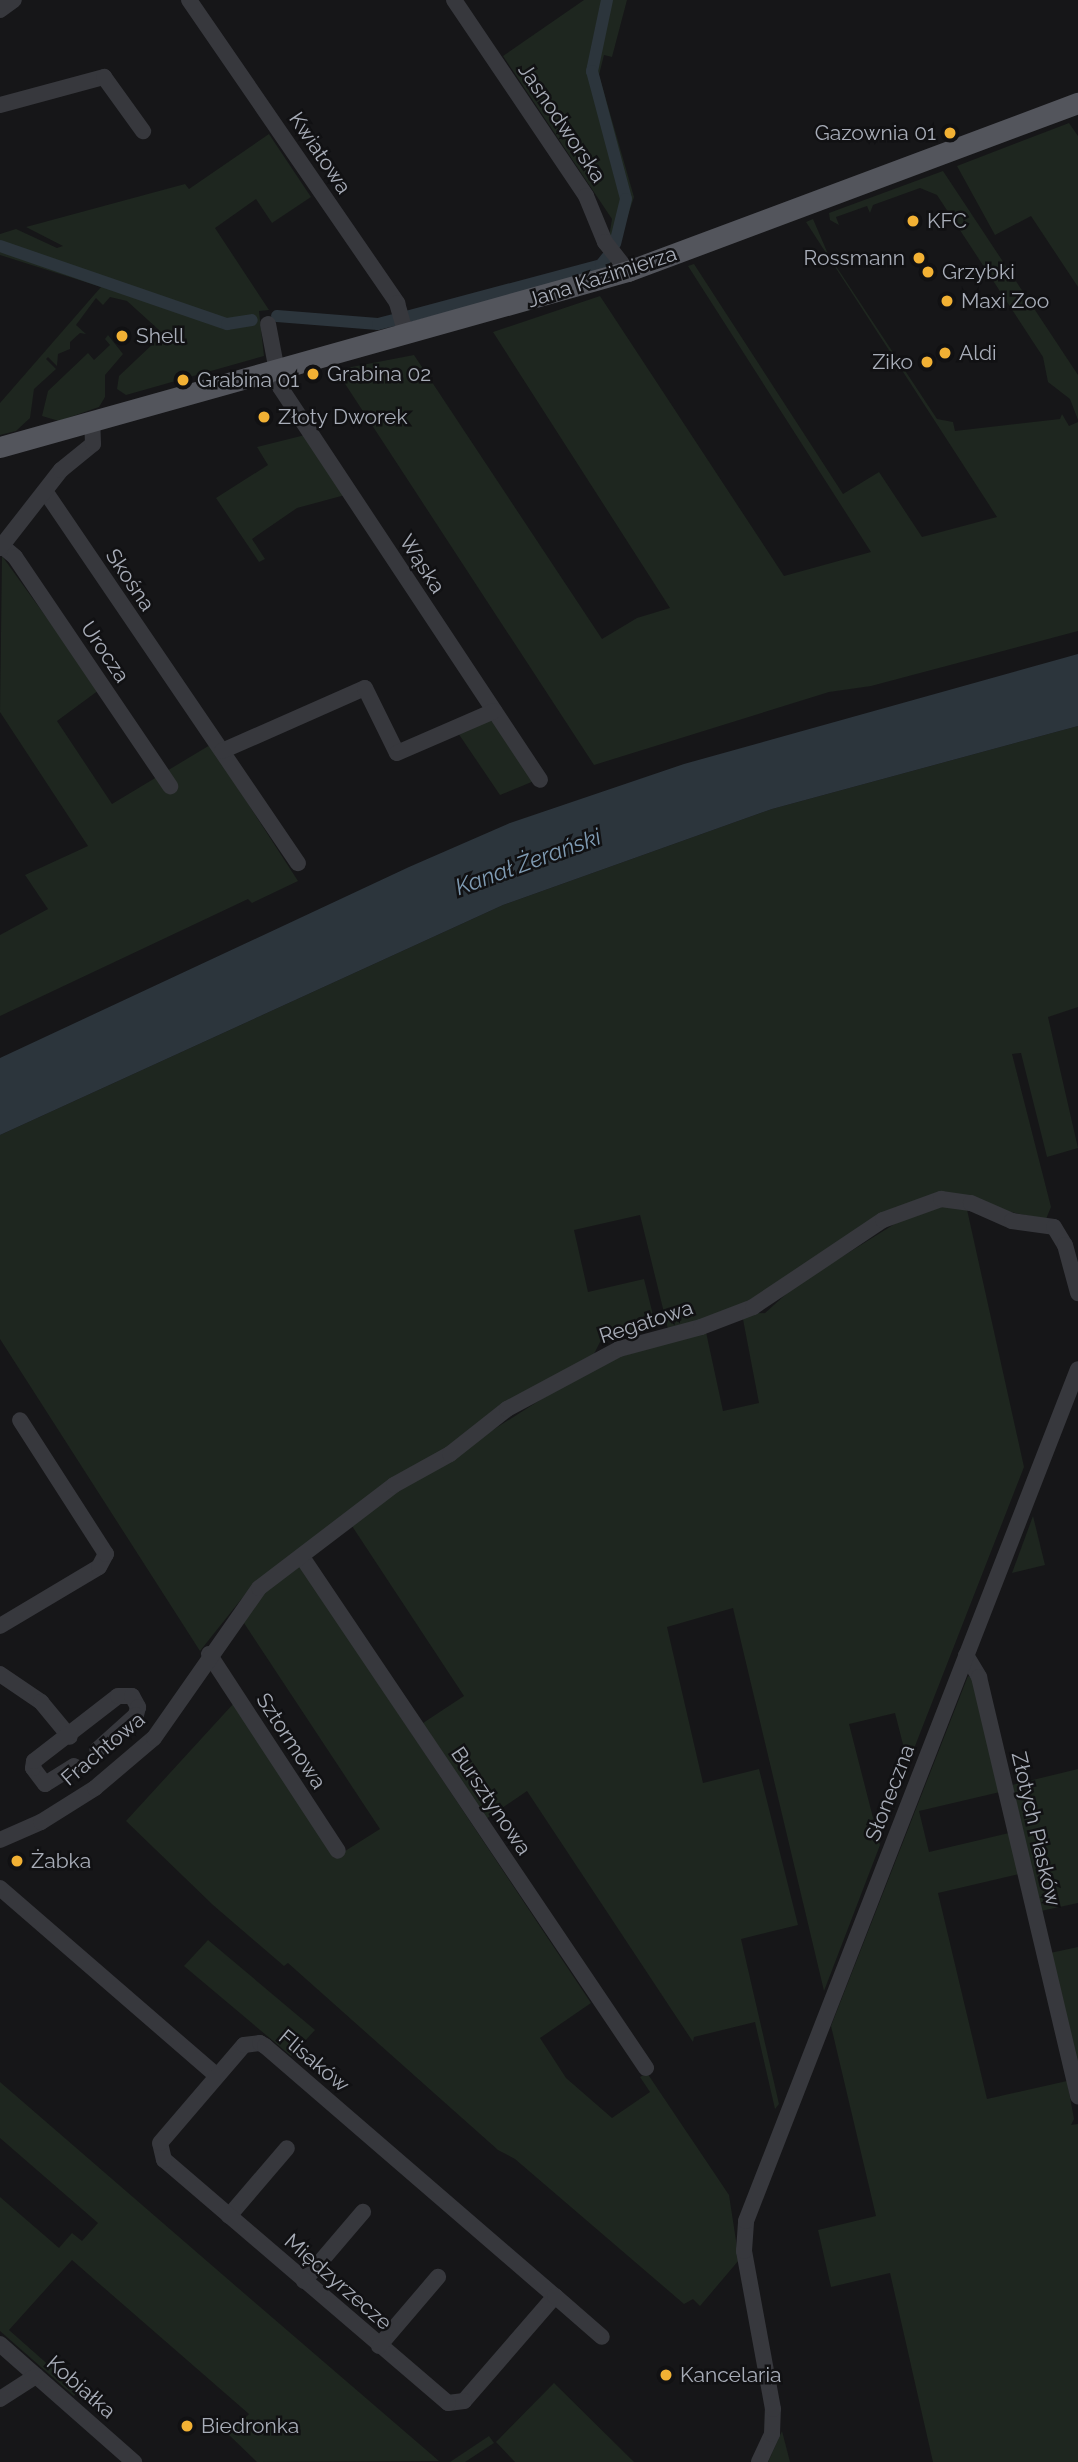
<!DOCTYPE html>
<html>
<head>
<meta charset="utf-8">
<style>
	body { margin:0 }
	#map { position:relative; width:1078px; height:2462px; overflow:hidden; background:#161618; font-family:Raleway,sans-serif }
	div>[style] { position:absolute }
	.green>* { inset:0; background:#1e261f }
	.water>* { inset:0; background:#2c353c }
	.canal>* { height:12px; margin:-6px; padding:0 6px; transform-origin:6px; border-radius:6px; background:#2c353c }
	.minor>* { height:16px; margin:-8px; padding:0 8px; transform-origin:8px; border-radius:8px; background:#37383d }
	.major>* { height:21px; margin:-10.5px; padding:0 10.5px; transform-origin:10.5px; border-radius:10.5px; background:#53555c }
	.dots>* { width:19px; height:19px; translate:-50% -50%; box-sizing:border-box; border:4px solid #111113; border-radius:50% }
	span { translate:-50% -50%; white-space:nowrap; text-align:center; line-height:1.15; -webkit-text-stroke:5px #111113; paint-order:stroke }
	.street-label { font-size:21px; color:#a8adb8 }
	.poi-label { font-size:21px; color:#a8adb8 }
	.right { translate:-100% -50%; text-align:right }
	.left { translate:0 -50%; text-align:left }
	.water-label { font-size:23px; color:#7f9bb3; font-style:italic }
</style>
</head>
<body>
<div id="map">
	<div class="green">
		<div style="clip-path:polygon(584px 0,627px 0,612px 57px,604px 55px,599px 75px,634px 197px,617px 248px,609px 237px,612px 219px,503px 56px)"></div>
		<div style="clip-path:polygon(1069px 123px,1078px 136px,1078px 287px,1031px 216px,995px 235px,957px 166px)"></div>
		<div style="clip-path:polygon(269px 134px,311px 197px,272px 223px,256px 199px,215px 228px,269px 310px,259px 311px,264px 356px,126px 395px,117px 389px,119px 376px,156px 341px,159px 330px,127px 301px,110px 297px,103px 305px,96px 298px,76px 325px,86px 334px,80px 333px,70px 342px,70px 349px,58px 354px,57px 366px,48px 357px,46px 359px,56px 369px,34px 389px,30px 418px,16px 431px,0 435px,0 403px,101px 287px,0 255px,0 234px,16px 229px,57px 248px,63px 246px,26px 227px,185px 184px,189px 189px)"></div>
		<div style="clip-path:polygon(943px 171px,1078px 375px,1078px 420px,1070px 399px,1048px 382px,1043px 357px,937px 195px,920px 188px,873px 205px,870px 213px,867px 206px,836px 217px,839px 225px,830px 220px,829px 213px)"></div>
		<div style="clip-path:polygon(813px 219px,828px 254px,937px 419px,953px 422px,955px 431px,1060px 419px,1062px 414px,1069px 426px,1078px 422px,1078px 631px,871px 686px,829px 692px,594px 765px,336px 370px,414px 355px,602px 639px,637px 618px,670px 608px,493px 332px,600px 296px,784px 576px,871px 552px,688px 266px,694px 264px,843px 494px,879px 472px,922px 537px,997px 517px,806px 222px)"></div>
		<div style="clip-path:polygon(108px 335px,123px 354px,105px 375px,105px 397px,99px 407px,59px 421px,42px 416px,48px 391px,88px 353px,94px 360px,110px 345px,105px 339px)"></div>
		<div style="clip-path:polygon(305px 435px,345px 495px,297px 508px,252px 539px,265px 559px,259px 562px,216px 498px,268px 465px,257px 447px)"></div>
		<div style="clip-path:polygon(2px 556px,99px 690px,57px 721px,112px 804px,210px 745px,298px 881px,252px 903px,248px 899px,0 1016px,0 935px,48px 909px,25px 875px,88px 846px,0 712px)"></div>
		<div style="clip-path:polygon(487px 720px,495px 722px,534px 781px,500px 795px,458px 733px)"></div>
		<div style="clip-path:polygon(1078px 726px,1078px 1007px,1048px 1017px,1078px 1148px,1047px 1157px,1021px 1053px,1012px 1054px,1051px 1207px,1046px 1219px,933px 1197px,728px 1312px,668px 1329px,640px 1215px,574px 1230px,588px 1292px,644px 1279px,654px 1319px,648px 1330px,600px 1342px,592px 1358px,247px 1592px,200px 1651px,0 1339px,0 1135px,503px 905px,772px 809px)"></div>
		<div style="clip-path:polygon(956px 1204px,966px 1205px,1024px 1467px,908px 1764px,895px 1713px,849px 1724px,880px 1845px,824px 1991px,733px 1608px,667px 1627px,703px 1783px,759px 1769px,798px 1925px,741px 1939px,779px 2104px,775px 2109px,755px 2022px,694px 2037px,693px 2042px,527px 1791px,486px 1819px,423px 1723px,464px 1696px,352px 1526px,380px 1502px,598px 1363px,706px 1332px,723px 1411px,759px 1403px,742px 1314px,765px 1313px,795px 1286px,917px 1210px)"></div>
		<div style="clip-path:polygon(1033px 1516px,1045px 1565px,1012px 1573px)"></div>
		<div style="clip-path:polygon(300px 1566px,591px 2003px,540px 2038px,566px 2078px,612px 2118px,650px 2092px,640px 2077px,647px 2073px,729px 2195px,739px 2260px,700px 2306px,693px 2299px,684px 2304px,515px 2159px,498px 2150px,288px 1963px,284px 1966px,213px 1905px,126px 1821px,234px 1703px,334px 1858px,380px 1829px,240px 1617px,273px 1583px)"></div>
		<div style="clip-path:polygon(968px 1676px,972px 1678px,1000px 1792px,919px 1811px,929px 1852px,1009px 1833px,1019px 1874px,938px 1893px,987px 2099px,1067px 2081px,1074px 2119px,1071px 2125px,1078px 2124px,1078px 2462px,933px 2462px,890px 2273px,831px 2287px,818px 2230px,876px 2216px,831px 2026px)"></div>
		<div style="clip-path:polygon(1078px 1769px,1078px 1903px,1041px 1911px,1012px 1785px)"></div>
		<div style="clip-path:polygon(208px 1940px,315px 2030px,291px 2056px,184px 1966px)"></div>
		<div style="clip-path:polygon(1078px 1947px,1078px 2084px,1050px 1953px)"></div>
		<div style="clip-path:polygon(0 2082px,238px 2288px,439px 2461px,257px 2462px,229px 2435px,249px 2414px,72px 2260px,9px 2330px,78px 2391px,74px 2396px,0 2331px,0 2197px,59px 2248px,72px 2233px,82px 2241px,98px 2223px,0 2138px)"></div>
		<div style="clip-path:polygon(554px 2383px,634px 2462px,515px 2462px,496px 2442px)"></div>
		<div style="clip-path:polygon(782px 2431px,790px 2462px,768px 2462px)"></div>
		<div style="clip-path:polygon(489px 2436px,494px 2443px,465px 2462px,450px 2462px)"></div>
	</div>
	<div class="water">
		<div style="clip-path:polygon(1078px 654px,1078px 726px,772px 809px,503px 905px,0 1135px,0 1058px,409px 867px,510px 823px,684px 764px)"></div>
	</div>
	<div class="canal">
		<div style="left:607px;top:0;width:73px;rotate:101.9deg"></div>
		<div style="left:592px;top:71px;width:132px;rotate:75.1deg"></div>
		<div style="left:626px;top:199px;width:46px;rotate:103.7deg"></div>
		<div style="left:0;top:246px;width:240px;rotate:19deg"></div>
		<div style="left:227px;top:324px;width:25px;rotate:-9deg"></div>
		<div style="left:277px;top:316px;width:101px;rotate:4.5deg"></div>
		<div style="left:378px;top:324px;width:21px;rotate:-14deg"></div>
		<div style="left:406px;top:317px;width:202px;rotate:-14.9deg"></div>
		<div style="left:601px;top:265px;width:11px;rotate:-52deg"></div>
	</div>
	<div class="minor">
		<div style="left:189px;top:0;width:368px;rotate:55.5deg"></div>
		<div style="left:397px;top:303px;width:32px;rotate:74deg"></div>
		<div style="left:454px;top:0;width:236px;rotate:56deg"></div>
		<div style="left:586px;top:196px;width:50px;rotate:67.6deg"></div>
		<div style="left:605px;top:242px;width:37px;rotate:52deg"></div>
		<div style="left:0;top:10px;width:17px;rotate:-36deg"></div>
		<div style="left:0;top:105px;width:108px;rotate:-15.1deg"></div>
		<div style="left:104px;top:77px;width:67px;rotate:54.2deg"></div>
		<div style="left:268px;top:324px;width:64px;rotate:79.2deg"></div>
		<div style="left:280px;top:387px;width:471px;rotate:56.5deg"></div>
		<div style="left:45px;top:491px;width:450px;rotate:55.8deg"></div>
		<div style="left:2px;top:546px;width:17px;rotate:40deg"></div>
		<div style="left:15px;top:557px;width:277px;rotate:55.9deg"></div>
		<div style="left:0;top:548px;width:99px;rotate:-52deg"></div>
		<div style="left:61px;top:470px;width:41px;rotate:-39.1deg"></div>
		<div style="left:93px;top:444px;width:24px;rotate:-92deg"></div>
		<div style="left:222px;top:751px;width:156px;rotate:-23.8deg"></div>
		<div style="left:365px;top:688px;width:72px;rotate:63.8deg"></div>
		<div style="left:397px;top:753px;width:106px;rotate:-23.4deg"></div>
		<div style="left:302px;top:1557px;width:616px;rotate:56.05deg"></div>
		<div style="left:0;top:1626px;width:115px;rotate:-30.8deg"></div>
		<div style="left:99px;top:1567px;width:15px;rotate:-62deg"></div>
		<div style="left:106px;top:1554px;width:159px;rotate:-122.7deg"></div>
		<div style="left:209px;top:1654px;width:235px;rotate:56.8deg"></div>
		<div style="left:966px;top:1655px;width:26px;rotate:59deg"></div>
		<div style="left:979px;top:1677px;width:431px;rotate:76.7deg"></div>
		<div style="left:0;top:1674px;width:50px;rotate:34.3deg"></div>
		<div style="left:41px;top:1702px;width:45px;rotate:50.4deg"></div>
		<div style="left:74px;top:1766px;width:34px;rotate:148deg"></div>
		<div style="left:45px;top:1784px;width:20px;rotate:-127deg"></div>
		<div style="left:33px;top:1768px;width:7px;rotate:-82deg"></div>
		<div style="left:34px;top:1761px;width:106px;rotate:-37.7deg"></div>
		<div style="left:118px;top:1696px;width:14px"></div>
		<div style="left:132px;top:1696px;width:13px;rotate:61deg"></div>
		<div style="left:138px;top:1707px;width:8px;rotate:104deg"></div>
		<div style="left:136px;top:1715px;width:52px;rotate:138.1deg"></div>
		<div style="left:0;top:1840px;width:45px;rotate:-23.7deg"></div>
		<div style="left:41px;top:1822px;width:64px;rotate:-32.2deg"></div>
		<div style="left:95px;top:1788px;width:77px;rotate:-40.3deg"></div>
		<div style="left:154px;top:1738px;width:183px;rotate:-55deg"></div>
		<div style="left:259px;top:1588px;width:170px;rotate:-37.3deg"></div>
		<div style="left:394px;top:1485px;width:64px;rotate:-29deg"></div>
		<div style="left:450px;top:1454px;width:73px;rotate:-38.3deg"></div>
		<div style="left:507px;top:1409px;width:127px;rotate:-28.2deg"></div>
		<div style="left:619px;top:1349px;width:85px;rotate:-15deg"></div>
		<div style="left:701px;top:1327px;width:56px;rotate:-21deg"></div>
		<div style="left:753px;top:1307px;width:156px;rotate:-33.8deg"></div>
		<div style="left:883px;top:1220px;width:62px;rotate:-19.9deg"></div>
		<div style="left:941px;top:1199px;width:30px;rotate:8deg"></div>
		<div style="left:971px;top:1203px;width:45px;rotate:23.7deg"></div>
		<div style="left:1012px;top:1221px;width:42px;rotate:8.1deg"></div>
		<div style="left:1054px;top:1227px;width:21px;rotate:59deg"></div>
		<div style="left:1065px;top:1245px;width:50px;rotate:74.8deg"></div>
		<div style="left:0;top:1888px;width:287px;rotate:40.9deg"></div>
		<div style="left:229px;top:2216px;width:89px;rotate:-49.5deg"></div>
		<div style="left:304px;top:2281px;width:91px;rotate:-49.5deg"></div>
		<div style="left:555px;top:2296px;width:139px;rotate:130.9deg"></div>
		<div style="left:464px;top:2401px;width:16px;rotate:173deg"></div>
		<div style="left:448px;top:2403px;width:374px;rotate:-139.4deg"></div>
		<div style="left:164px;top:2160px;width:17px;rotate:-103deg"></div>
		<div style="left:160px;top:2143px;width:129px;rotate:-49.4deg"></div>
		<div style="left:244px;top:2045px;width:16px;rotate:-7deg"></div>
		<div style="left:260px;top:2043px;width:6px;rotate:31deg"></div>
		<div style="left:265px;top:2046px;width:383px;rotate:40.8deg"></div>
		<div style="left:555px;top:2296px;width:62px;rotate:41.1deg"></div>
		<div style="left:0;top:2344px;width:179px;rotate:41.4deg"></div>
		<div style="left:379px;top:2346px;width:91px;rotate:-49.5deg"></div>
		<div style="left:0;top:2399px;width:43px;rotate:-32.6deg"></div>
		<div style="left:759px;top:2462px;width:31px;rotate:-65deg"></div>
		<div style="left:772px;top:2434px;width:25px;rotate:-88deg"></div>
		<div style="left:773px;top:2409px;width:161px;rotate:-100.4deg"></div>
		<div style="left:744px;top:2251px;width:30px;rotate:-86deg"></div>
		<div style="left:746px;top:2221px;width:914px;rotate:-68.71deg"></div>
	</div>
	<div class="major">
		<div style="left:0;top:447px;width:652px;rotate:-15.66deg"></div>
		<div style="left:628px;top:271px;width:480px;rotate:-20.5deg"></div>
	</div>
	<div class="dots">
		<div style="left:950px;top:133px;background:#f2b134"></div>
		<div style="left:913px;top:221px;background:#f2b134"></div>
		<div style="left:919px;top:258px;background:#f2b134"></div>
		<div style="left:928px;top:272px;background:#f2b134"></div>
		<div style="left:947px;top:301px;background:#f2b134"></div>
		<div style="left:122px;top:336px;background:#f2b134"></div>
		<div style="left:945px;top:353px;background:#f2b134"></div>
		<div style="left:927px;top:362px;background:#f2b134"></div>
		<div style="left:313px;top:374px;background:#f2b134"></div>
		<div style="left:183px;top:380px;background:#f2b134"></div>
		<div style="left:264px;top:417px;background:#f2b134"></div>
		<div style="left:17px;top:1861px;background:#f2b134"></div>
		<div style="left:666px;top:2375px;background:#f2b134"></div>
		<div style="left:187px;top:2426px;background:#f2b134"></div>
	</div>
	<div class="street-label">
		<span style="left:562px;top:123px;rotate:56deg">Jasnodworska</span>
		<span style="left:320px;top:153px;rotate:56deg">Kwiatowa</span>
		<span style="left:602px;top:277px;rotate:-18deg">Jana Kazimierza</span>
		<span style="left:422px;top:564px;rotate:57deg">Wąska</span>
		<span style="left:130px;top:580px;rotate:56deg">Skośna</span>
		<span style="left:105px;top:652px;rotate:56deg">Urocza</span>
		<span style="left:646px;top:1322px;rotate:-18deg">Regatowa</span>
		<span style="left:291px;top:1741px;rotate:57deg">Sztormowa</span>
		<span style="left:103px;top:1749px;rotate:-40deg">Frachtowa</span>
		<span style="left:890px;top:1793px;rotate:-69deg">Słoneczna</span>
		<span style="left:491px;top:1801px;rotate:56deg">Bursztynowa</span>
		<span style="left:1036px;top:1829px;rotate:77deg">Złotych Piasków</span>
		<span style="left:314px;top:2061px;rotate:40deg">Flisaków</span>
		<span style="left:338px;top:2282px;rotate:41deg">Międzyrzecze</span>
		<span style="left:81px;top:2387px;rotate:41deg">Kobiałka</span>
	</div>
	<div class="poi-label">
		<span class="right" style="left:936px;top:133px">Gazownia 01</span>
		<span class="left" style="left:927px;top:221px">KFC</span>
		<span class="right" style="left:905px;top:258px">Rossmann</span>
		<span class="left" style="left:942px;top:272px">Grzybki</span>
		<span class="left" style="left:961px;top:301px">Maxi Zoo</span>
		<span class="left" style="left:136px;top:336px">Shell</span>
		<span class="left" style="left:959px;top:353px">Aldi</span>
		<span class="right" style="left:913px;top:362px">Ziko</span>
		<span class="left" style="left:327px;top:374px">Grabina 02</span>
		<span class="left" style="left:197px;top:380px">Grabina 01</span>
		<span class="left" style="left:278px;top:417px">Złoty Dworek</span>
		<span class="left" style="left:31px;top:1861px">Żabka</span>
		<span class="left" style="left:680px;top:2375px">Kancelaria</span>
		<span class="left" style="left:201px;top:2426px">Biedronka</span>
	</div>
	<div class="water-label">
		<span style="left:528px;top:862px;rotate:-20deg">Kanał Żerański</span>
	</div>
</div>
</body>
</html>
